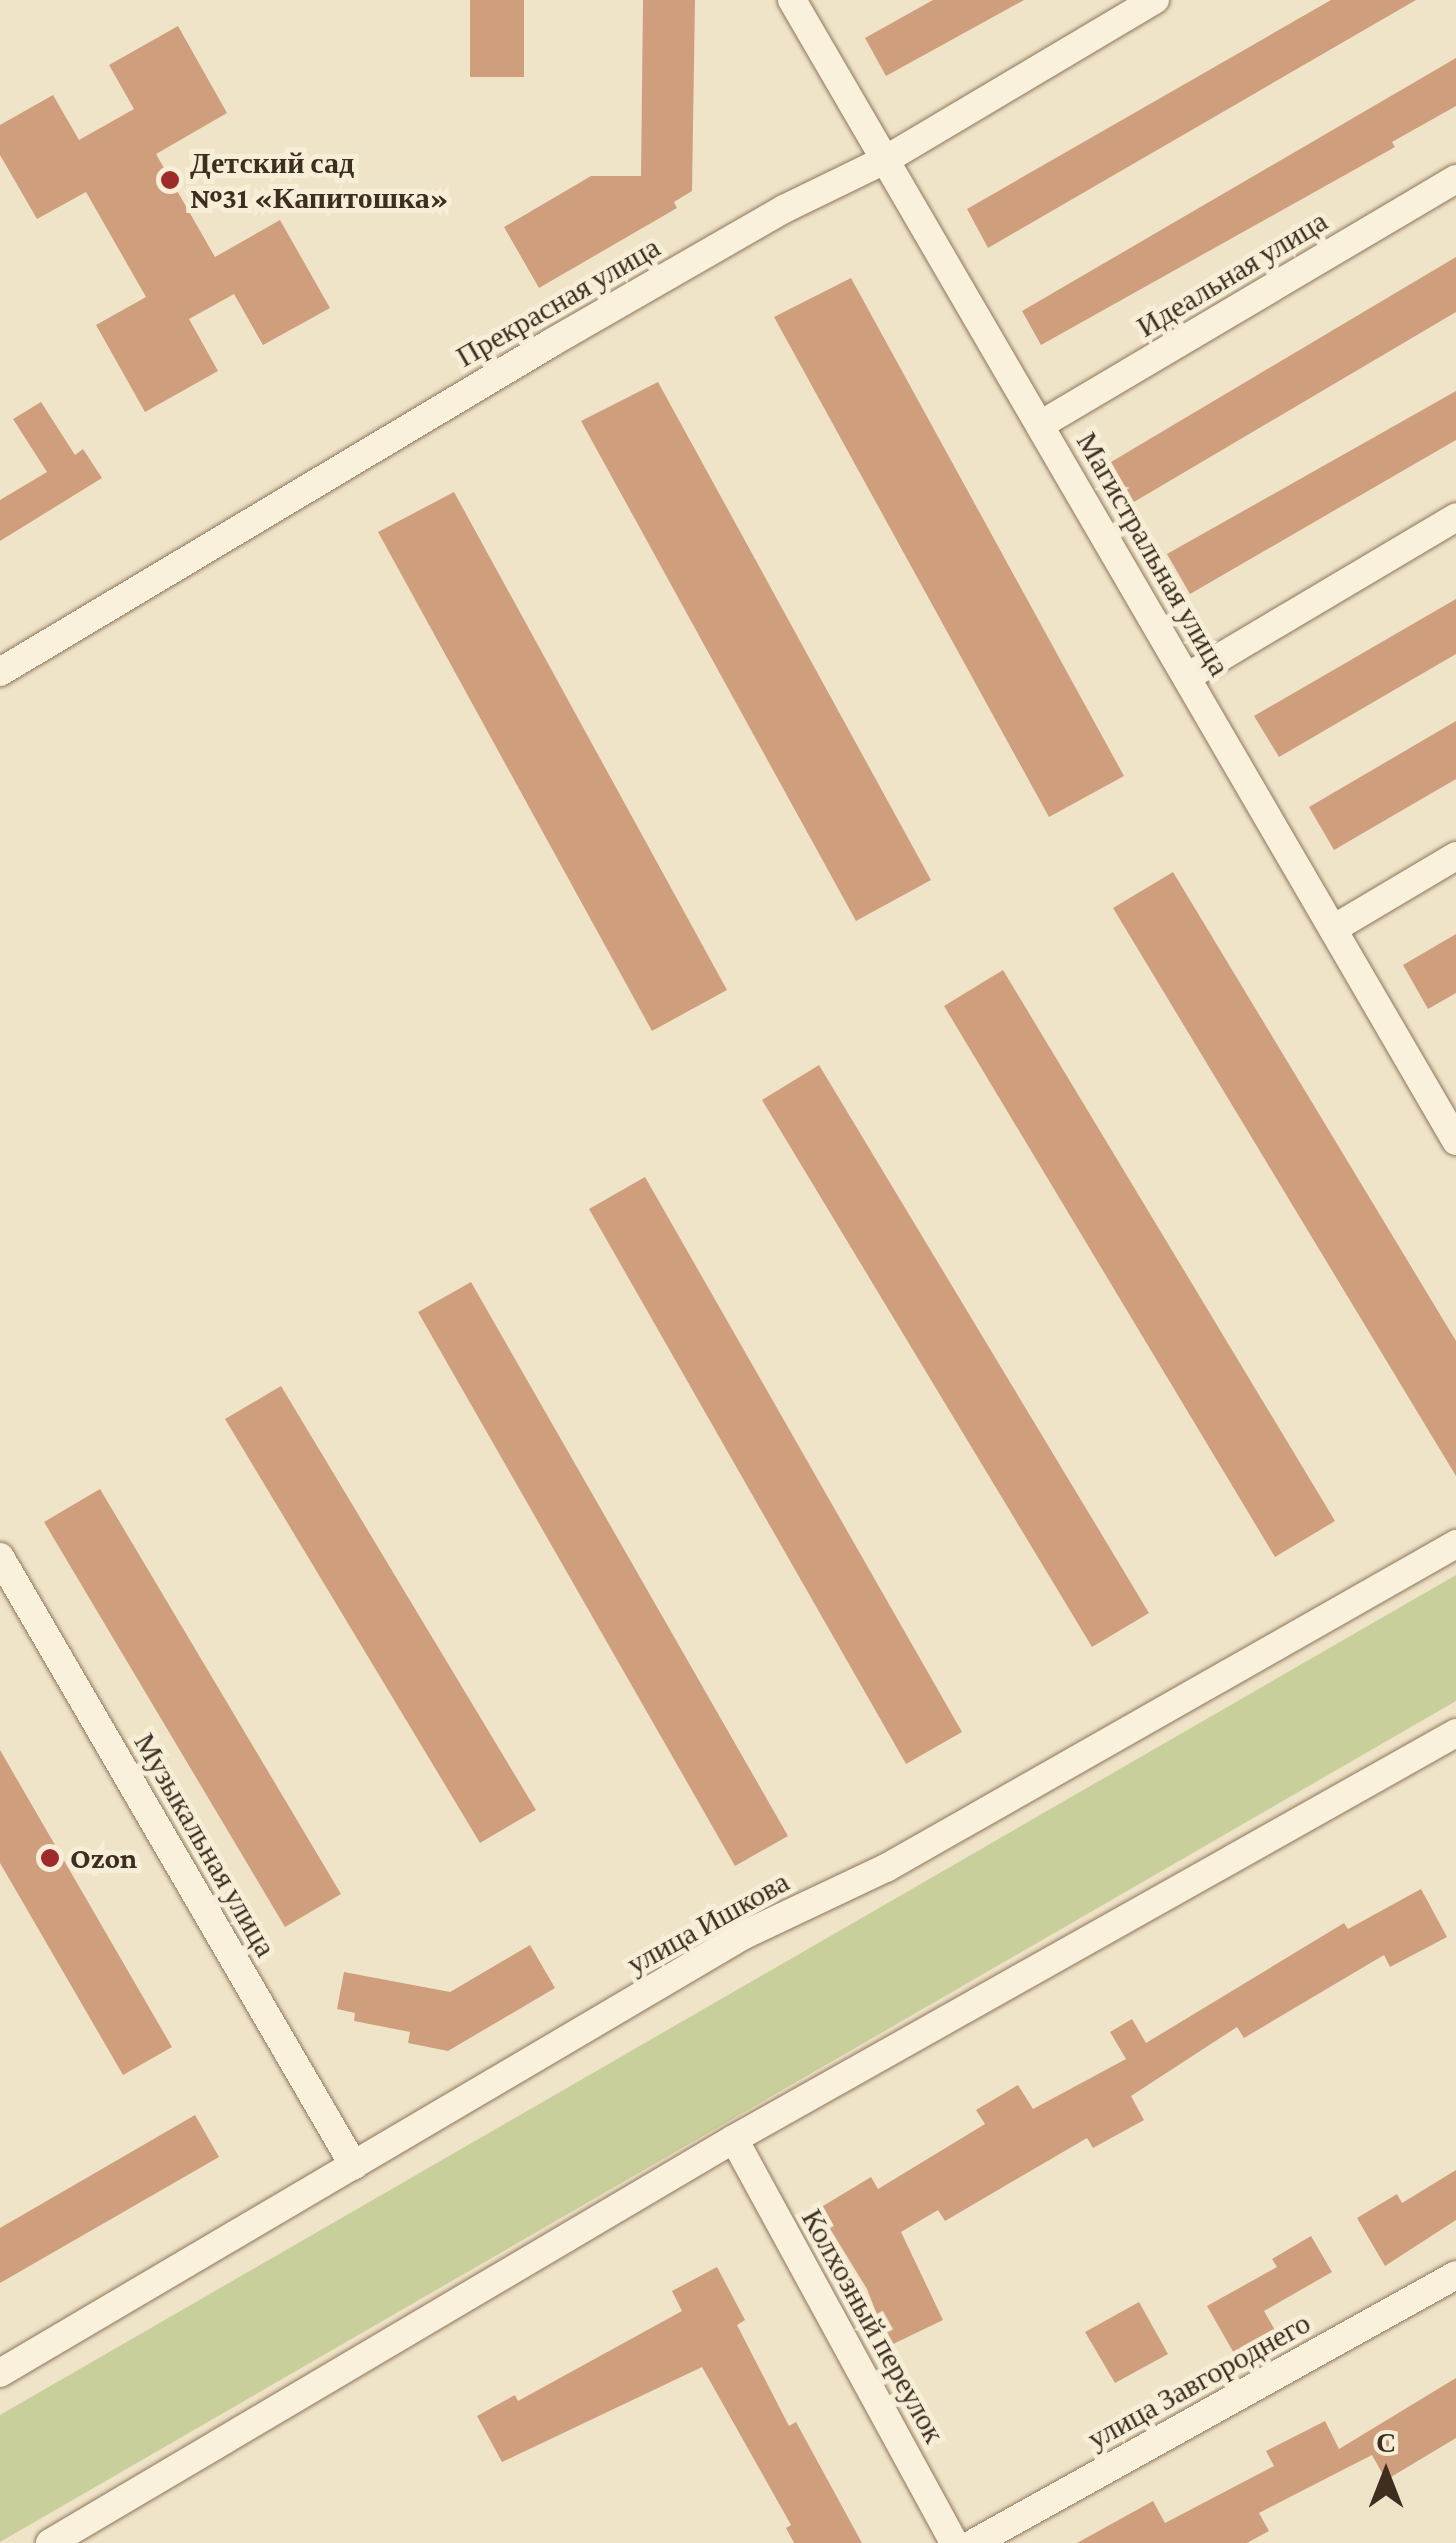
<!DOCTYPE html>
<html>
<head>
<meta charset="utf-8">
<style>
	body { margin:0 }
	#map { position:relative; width:1456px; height:2543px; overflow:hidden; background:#f0e4c8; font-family:"Crimson Pro",serif }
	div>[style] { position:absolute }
	.green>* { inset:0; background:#c9cf9b }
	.building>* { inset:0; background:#cf9f7d }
	.roads { filter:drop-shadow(0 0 2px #8d765c) drop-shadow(0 0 2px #8d765c) }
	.minor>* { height:28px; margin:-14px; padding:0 14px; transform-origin:14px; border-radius:14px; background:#faf1dc }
	.dots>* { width:28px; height:28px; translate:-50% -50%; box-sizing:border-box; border:5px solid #f7eed8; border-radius:50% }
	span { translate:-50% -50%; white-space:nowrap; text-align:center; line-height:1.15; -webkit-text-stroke:10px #f7eed8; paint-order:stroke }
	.poi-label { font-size:30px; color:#3d2e20; font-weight:700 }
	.left { translate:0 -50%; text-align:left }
	.street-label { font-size:30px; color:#3d2e20 }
	.north { position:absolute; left:1336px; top:2423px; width:100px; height:100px; -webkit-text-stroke:8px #f7eed8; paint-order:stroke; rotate:0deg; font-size:28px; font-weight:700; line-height:40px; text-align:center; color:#3d2e20 }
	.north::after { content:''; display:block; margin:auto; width:35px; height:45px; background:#3d2e20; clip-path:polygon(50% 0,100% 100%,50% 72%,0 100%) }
</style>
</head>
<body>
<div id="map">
	<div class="green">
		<div style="clip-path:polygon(1456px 1575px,1456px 1701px,0 2542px,0 2415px)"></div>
	</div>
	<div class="building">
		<div style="clip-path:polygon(470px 0,524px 0,524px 77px,470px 77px)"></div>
		<div style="clip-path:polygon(643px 0,695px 0,692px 191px,674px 202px,677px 208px,539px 288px,504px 227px,591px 176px,641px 176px)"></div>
		<div style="clip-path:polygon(933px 0,1024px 0,886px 76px,865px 38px)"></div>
		<div style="clip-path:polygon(1331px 0,1416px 0,988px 248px,967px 209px)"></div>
		<div style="clip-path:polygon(178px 26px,227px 113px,156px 154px,215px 257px,280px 220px,330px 308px,263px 345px,234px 294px,189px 319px,218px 371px,145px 412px,96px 325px,146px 297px,86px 192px,37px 219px,0 155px,0 125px,53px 95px,79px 140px,134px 109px,109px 65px)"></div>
		<div style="clip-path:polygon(1456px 58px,1456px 106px,1392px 142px,1395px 147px,1041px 345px,1022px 311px)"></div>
		<div style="clip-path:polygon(1456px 257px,1456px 312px,1134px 502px,1111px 462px)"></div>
		<div style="clip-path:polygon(851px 278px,1124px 776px,1049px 817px,774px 317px)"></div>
		<div style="clip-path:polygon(658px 382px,931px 880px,856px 921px,581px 421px)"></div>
		<div style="clip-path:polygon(1456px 391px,1456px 440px,1190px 594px,1167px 554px)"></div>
		<div style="clip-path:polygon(41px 402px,75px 455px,83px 449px,102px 478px,0 541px,0 500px,47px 472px,13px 419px)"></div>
		<div style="clip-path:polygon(454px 492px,727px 990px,652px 1031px,378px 532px)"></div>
		<div style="clip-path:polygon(1456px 599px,1456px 654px,1279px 757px,1254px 716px)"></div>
		<div style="clip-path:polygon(1456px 721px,1456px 779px,1334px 850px,1309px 807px)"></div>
		<div style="clip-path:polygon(1173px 872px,1456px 1341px,1456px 1476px,1113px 908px)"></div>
		<div style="clip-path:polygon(1456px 934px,1456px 993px,1428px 1009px,1403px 965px)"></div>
		<div style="clip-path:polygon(1003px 970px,1335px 1521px,1275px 1557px,944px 1006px)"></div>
		<div style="clip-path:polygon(819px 1065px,1149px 1613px,1092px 1647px,762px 1100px)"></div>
		<div style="clip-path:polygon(645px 1177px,962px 1732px,906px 1764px,589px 1209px)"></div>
		<div style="clip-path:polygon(471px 1282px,788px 1836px,735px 1866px,418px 1312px)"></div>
		<div style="clip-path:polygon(281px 1386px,536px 1810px,480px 1843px,225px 1419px)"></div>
		<div style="clip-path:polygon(100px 1489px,341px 1894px,285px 1927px,44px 1522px)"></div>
		<div style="clip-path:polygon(0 1750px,172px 2047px,123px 2075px,0 1863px)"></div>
		<div style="clip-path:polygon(1421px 1889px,1447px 1937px,1390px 1967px,1384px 1955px,1244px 2038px,1237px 2027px,1131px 2096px,1144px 2120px,1093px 2148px,1087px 2138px,945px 2221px,938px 2210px,901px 2232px,943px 2320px,889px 2346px,867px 2289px,818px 2209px,871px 2177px,878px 2189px,985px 2124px,976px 2110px,1018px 2085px,1033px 2109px,1126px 2059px,1110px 2032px,1132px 2019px,1146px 2043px,1344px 1923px,1348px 1929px)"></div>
		<div style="clip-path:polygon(530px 1945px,555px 1988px,448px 2051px,408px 2043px,410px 2032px,354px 2021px,355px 2013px,337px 2009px,344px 1972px,450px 1992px)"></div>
		<div style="clip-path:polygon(195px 2115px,219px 2157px,0 2283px,0 2228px)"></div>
		<div style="clip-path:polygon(1456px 2170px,1456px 2220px,1385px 2266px,1357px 2218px,1397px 2194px,1402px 2203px)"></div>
		<div style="clip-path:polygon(1311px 2236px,1332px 2272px,1264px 2311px,1276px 2332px,1235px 2355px,1207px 2306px,1277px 2267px,1272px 2259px)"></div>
		<div style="clip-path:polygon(717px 2267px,745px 2320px,737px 2325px,789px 2426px,796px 2422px,862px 2543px,794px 2543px,786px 2528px,791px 2525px,702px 2367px,502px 2462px,477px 2416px,515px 2395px,518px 2401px,682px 2311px,672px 2291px)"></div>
		<div style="clip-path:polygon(1139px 2302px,1168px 2354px,1115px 2383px,1085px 2332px)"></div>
		<div style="clip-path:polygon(1456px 2378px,1456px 2438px,1386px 2480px,1372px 2455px,1259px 2513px,1269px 2531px,1247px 2543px,1077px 2543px,1153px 2501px,1165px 2523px,1274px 2466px,1266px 2451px,1325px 2421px,1339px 2449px)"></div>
	</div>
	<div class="roads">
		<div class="minor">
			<div style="left:792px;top:0;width:1320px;rotate:59.8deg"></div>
			<div style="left:1040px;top:425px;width:483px;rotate:-30.6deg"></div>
			<div style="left:0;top:672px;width:642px;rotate:-30.84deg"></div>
			<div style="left:551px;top:343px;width:269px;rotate:-29.9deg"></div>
			<div style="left:784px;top:209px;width:112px;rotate:-25.9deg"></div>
			<div style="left:885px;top:160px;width:314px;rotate:-30.7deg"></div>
			<div style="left:1187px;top:677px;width:313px;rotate:-30.7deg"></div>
			<div style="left:1333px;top:929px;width:143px;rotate:-30.7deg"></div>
			<div style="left:0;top:1557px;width:704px;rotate:59.83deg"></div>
			<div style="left:734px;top:2139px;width:460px;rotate:61.4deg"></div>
			<div style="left:0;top:2373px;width:863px;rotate:-30.49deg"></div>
			<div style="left:744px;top:1935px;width:157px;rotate:-25.3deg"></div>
			<div style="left:886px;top:1868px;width:656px;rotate:-29.61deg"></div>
			<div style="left:50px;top:2543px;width:794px;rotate:-30.57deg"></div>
			<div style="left:734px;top:2139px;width:828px;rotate:-29.35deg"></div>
			<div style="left:974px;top:2543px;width:551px;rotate:-29.07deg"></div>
		</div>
	</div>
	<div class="dots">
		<div style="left:170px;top:180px;background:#9e2a2b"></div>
		<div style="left:50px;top:1858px;background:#9e2a2b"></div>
	</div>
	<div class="poi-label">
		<span class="left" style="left:190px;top:180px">Детский сад<br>№31 «Капитошка»</span>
		<span class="left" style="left:70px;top:1858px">Ozon</span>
	</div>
	<div class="street-label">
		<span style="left:1232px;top:274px;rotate:-31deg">Идеальная улица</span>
		<span style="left:558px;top:302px;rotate:-30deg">Прекрасная улица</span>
		<span style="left:1153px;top:554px;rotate:60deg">Магистральная улица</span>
		<span style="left:205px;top:1845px;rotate:60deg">Музыкальная улица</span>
		<span style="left:708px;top:1923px;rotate:-29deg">улица Ишкова</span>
		<span style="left:873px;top:2326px;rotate:61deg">Колхозный переулок</span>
		<span style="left:1199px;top:2381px;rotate:-29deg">улица Завгороднего</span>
	</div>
	<div class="north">С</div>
</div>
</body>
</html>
